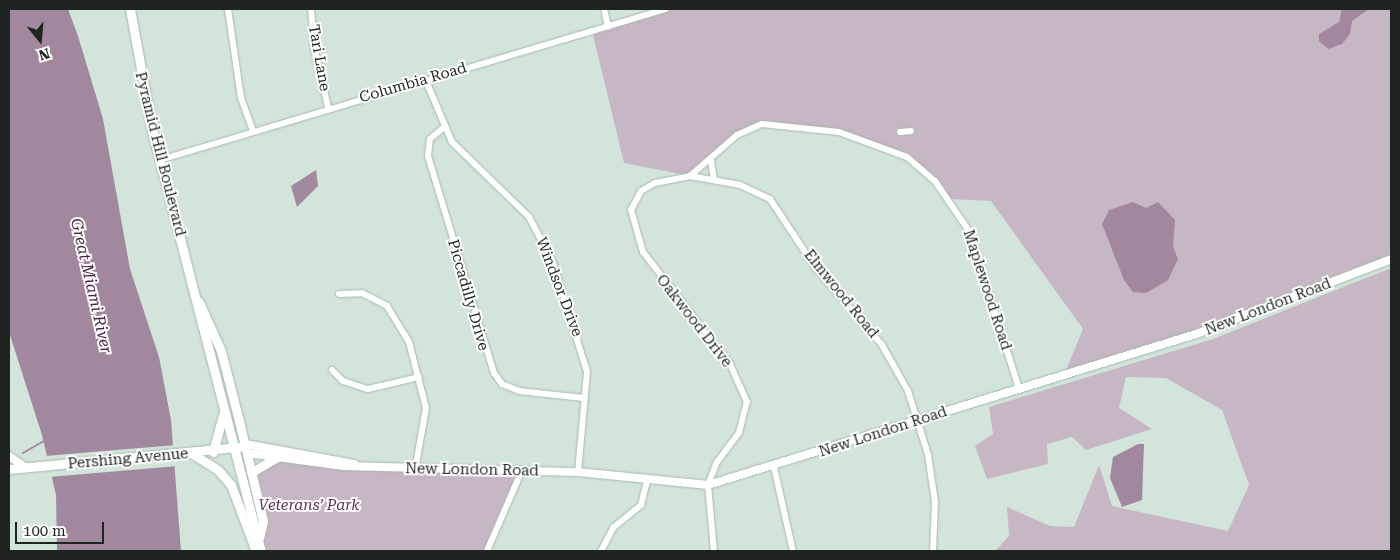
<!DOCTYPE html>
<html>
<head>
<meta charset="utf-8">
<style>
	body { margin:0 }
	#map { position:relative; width:1400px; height:560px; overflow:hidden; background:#d3e5da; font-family:"Roboto Serif",serif }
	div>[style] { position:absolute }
	.green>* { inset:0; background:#c7b6c4 }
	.water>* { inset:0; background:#a1889e }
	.pier>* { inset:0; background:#d3e5da }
	.stream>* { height:2px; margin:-1px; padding:0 1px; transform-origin:1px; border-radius:1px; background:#a1889e }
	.roads { filter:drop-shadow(0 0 1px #a8b9ae) drop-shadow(0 0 1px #a8b9ae) }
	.minor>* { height:6px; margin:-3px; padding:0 3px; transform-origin:3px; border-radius:3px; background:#fff }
	.tertiary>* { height:8px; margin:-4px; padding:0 4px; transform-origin:4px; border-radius:4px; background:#fff }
	.secondary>* { height:9px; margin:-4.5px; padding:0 4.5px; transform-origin:4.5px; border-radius:4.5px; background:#fff }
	span { translate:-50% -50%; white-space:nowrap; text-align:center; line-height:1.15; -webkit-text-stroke:4px #fff; paint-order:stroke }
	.street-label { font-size:15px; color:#1e2520 }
	.park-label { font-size:15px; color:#573254; font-style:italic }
	.water-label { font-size:16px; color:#462243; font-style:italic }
	.frame { position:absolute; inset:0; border:10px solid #1e2520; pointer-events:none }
	.north { position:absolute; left:15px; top:15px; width:50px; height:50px; -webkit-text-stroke:4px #fff; paint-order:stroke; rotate:163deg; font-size:14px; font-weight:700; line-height:20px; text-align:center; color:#1e2520 }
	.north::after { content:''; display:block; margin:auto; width:18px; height:22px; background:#1e2520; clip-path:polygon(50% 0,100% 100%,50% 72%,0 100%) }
	.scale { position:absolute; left:15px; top:522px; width:89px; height:22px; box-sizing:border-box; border:2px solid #1e2520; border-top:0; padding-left:6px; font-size:15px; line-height:18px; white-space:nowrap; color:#1e2520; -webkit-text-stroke:4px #fff; paint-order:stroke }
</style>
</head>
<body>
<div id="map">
	<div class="green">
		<div style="clip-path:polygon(666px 9px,1391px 9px,1391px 259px,1252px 315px,1064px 375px,1083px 329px,991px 201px,949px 199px,907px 157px,887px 146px,839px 132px,762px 124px,750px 129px,690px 176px,624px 163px,592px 31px)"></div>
		<div style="clip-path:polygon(1391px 268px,1391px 551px,995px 551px,1009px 536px,1007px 507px,1050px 526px,1074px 527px,1099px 465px,1112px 506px,1228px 531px,1249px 485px,1222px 410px,1166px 378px,1126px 377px,1119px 408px,1152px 429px,1086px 450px,1072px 437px,1047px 444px,1048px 464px,987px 479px,975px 446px,993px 434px,989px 407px,1213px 339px)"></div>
		<div style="clip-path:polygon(268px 460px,344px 466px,522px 470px,487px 551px,261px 551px,252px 472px)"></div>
	</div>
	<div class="water">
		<div style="clip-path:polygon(9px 9px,68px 9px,78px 36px,103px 119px,130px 269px,159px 357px,171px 420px,181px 551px,57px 551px,56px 495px,42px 435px,9px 332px)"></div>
		<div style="clip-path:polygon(1342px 9px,1369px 9px,1352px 21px,1350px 34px,1342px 44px,1328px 49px,1319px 41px,1319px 34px,1339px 22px)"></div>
		<div style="clip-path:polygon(316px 170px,318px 186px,297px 207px,291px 186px)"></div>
		<div style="clip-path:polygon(1133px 202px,1146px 208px,1158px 202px,1175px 220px,1173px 247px,1178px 259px,1168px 280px,1146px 293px,1133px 292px,1124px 280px,1102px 224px,1109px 210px)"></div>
		<div style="clip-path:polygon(1138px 444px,1144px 444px,1142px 500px,1122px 507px,1110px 478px,1113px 457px)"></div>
	</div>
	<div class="pier">
		<div style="clip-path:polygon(176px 445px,178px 466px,49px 477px,45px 456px)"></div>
	</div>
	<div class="stream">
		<div style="left:23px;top:453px;width:24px;rotate:-30deg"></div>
	</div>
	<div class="roads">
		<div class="minor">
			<div style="left:228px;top:9px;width:90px;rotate:81.7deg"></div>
			<div style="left:241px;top:98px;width:35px;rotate:70deg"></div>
			<div style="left:311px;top:9px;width:38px;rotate:85deg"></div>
			<div style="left:314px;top:47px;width:62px;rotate:76.9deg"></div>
			<div style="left:604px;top:9px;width:18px;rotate:77deg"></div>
			<div style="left:426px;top:81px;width:66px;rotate:66.9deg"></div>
			<div style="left:452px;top:142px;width:107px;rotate:44.2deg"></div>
			<div style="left:529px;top:217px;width:49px;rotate:61.9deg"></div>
			<div style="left:552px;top:260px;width:117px;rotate:72.6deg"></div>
			<div style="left:587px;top:372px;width:100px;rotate:95.1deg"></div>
			<div style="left:443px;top:128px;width:17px;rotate:140deg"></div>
			<div style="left:430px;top:139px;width:17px;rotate:97deg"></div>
			<div style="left:428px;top:156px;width:227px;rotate:73.1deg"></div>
			<div style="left:494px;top:373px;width:14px;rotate:54deg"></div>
			<div style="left:502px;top:384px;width:18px;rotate:22deg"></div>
			<div style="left:519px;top:391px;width:65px;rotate:6.1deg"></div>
			<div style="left:900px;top:132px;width:11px;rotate:-5deg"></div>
			<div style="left:160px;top:160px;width:528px;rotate:-16.62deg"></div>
			<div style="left:711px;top:161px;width:18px;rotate:81deg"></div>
			<div style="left:690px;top:176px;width:62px;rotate:-41.1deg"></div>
			<div style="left:737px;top:135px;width:27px;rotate:-24deg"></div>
			<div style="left:762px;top:124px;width:77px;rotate:5.9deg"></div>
			<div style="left:839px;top:132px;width:72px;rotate:20.2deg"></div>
			<div style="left:907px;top:157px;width:37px;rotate:41deg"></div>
			<div style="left:935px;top:181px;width:60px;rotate:55.8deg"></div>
			<div style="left:969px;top:231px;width:166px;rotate:72.4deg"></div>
			<div style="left:339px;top:294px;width:23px;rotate:-2deg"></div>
			<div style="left:362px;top:293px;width:28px;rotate:27deg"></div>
			<div style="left:387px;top:306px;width:42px;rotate:58.6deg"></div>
			<div style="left:409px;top:342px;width:68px;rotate:75.6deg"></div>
			<div style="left:426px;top:408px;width:63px;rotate:100.1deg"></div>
			<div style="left:332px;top:370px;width:16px;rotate:45deg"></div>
			<div style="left:343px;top:381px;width:26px;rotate:18deg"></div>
			<div style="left:368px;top:389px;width:52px;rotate:-13.2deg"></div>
			<div style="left:774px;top:467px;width:86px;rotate:77.3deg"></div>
			<div style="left:487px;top:551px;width:88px;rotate:-66.6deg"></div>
			<div style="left:601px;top:551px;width:27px;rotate:-62deg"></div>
			<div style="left:614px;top:527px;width:35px;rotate:-39deg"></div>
			<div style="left:641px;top:505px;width:25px;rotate:-76deg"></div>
			<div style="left:714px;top:551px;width:66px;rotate:-95.2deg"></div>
			<div style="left:708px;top:485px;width:25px;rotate:-69deg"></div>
			<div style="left:717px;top:462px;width:36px;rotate:-53deg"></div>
			<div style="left:739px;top:433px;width:32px;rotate:-76deg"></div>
			<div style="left:747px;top:402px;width:42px;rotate:-114.1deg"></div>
			<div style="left:730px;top:364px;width:142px;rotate:-127.8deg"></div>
			<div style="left:643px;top:252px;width:44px;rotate:-105.9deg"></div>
			<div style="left:631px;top:210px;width:21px;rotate:-62deg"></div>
			<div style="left:641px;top:191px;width:16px;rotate:-30deg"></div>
			<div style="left:655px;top:183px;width:36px;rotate:-11deg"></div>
			<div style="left:690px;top:176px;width:51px;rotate:10.2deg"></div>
			<div style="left:740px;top:185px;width:33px;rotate:25deg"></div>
			<div style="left:770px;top:199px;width:82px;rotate:56.5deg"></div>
			<div style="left:815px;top:267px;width:103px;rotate:49.3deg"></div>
			<div style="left:882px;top:345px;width:53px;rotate:60.5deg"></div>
			<div style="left:908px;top:391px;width:67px;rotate:72.6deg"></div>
			<div style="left:928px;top:455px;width:48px;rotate:81.5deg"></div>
			<div style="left:935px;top:502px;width:49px;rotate:92.3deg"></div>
		</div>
		<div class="tertiary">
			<div style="left:245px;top:444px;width:111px;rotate:10.4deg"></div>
			<div style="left:247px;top:453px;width:98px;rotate:7.6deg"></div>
			<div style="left:344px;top:466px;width:234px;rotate:1.5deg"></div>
			<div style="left:578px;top:472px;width:131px;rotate:5.7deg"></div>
			<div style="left:708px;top:485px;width:511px;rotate:-17.19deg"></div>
			<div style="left:1196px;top:334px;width:209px;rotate:-21deg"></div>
			<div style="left:9px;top:456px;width:21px;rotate:35deg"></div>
		</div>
		<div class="secondary">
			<div style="left:130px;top:9px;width:127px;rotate:79.6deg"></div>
			<div style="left:153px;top:134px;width:431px;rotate:75.5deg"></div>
			<div style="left:199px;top:302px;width:54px;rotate:65.8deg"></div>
			<div style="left:221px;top:351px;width:72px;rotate:75.6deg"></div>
			<div style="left:239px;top:421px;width:103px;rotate:76.5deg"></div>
			<div style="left:263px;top:521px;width:17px;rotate:103deg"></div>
			<div style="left:213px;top:452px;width:39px;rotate:-75deg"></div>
			<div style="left:191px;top:453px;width:32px;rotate:32deg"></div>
			<div style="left:218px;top:470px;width:20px;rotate:49deg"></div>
			<div style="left:231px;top:485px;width:71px;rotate:69.3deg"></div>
			<div style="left:9px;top:469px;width:231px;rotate:-5.5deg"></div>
			<div style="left:252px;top:472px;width:29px;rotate:-31deg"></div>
		</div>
	</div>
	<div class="street-label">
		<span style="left:319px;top:58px;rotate:80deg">Tari Lane</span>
		<span style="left:413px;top:83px;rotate:-16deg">Columbia Road</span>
		<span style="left:160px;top:154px;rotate:76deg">Pyramid Hill Boulevard</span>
		<span style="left:559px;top:287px;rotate:69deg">Windsor Drive</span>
		<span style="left:987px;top:290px;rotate:72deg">Maplewood Road</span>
		<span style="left:841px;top:294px;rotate:51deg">Elmwood Road</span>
		<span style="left:468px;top:295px;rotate:74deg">Piccadilly Drive</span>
		<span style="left:1268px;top:307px;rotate:-21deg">New London Road</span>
		<span style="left:694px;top:321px;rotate:52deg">Oakwood Drive</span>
		<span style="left:883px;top:432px;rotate:-18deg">New London Road</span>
		<span style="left:128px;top:459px;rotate:-5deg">Pershing Avenue</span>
		<span style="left:472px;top:470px;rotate:1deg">New London Road</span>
	</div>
	<div class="park-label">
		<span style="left:309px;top:506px">Veterans’ Park</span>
	</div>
	<div class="water-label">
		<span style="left:91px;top:286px;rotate:77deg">Great Miami River</span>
	</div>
	<div class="frame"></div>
	<div class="north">N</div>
	<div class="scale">100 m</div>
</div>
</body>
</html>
